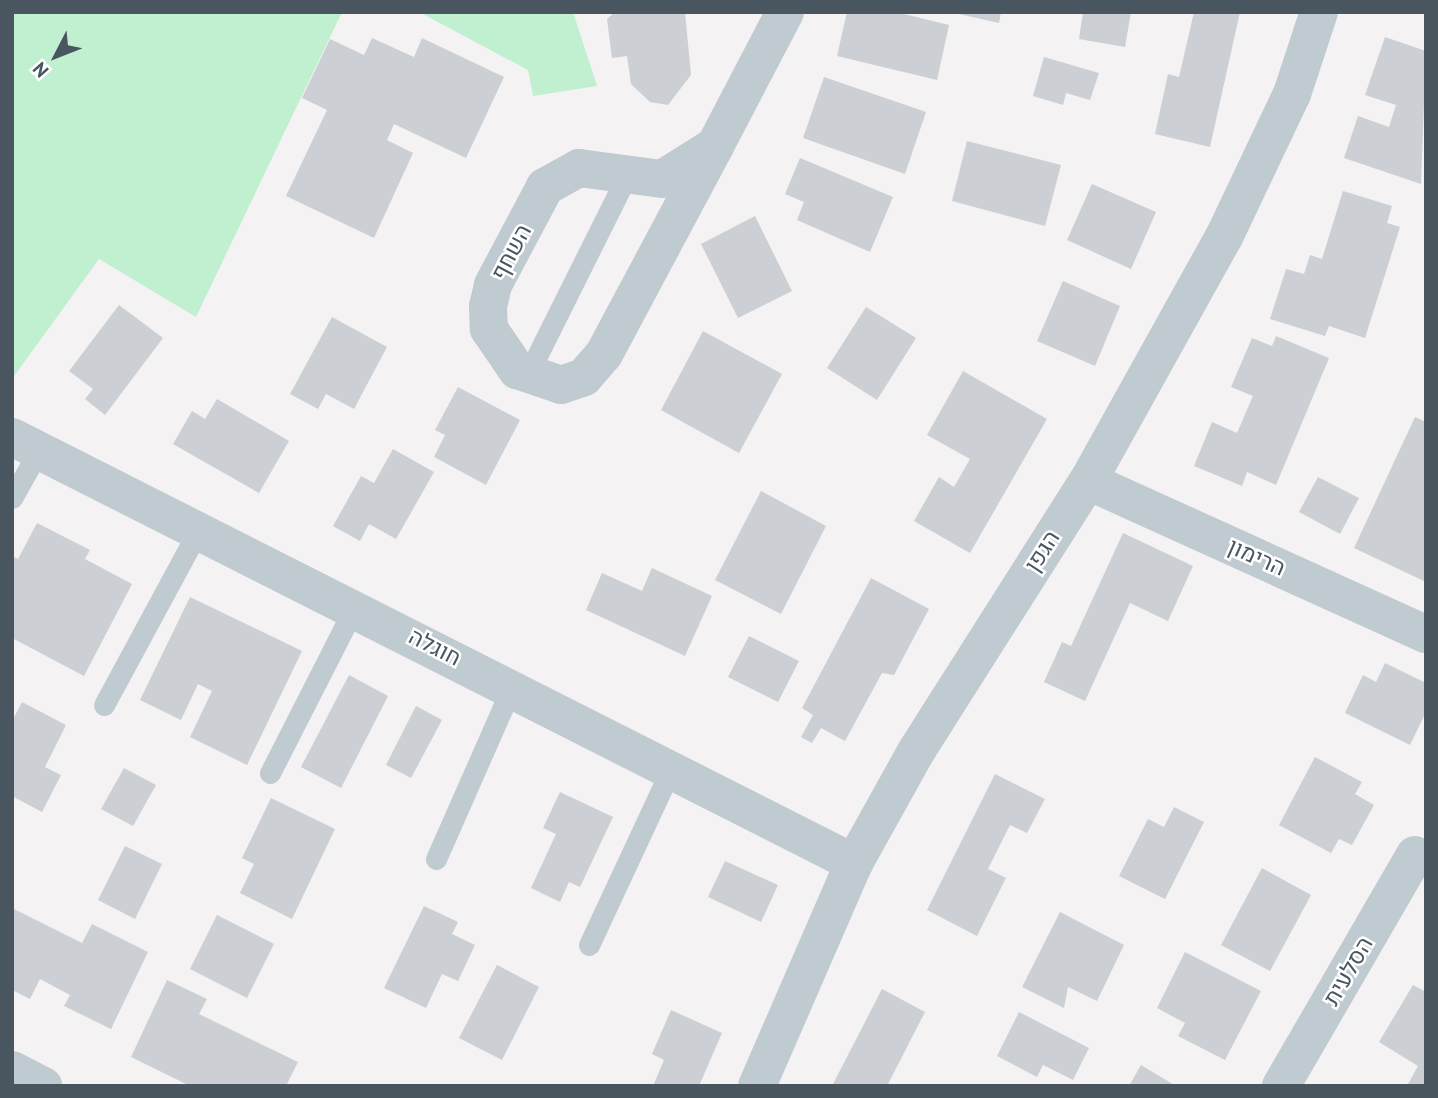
<!DOCTYPE html>
<html>
<head>
<meta charset="utf-8">
<style>
	body { margin:0 }
	#map { position:relative; width:1438px; height:1098px; overflow:hidden; background:#f4f2f2; font-family:"PT Sans",Heebo,sans-serif }
	div>[style] { position:absolute }
	.green>* { inset:0; background:#c1f0d1 }
	.building>* { inset:0; background:#cccfd4 }
	.service>* { height:21px; margin:-10.5px; padding:0 10.5px; transform-origin:10.5px; border-radius:10.5px; background:#bfcad1 }
	.minor>* { height:38px; margin:-19px; padding:0 19px; transform-origin:19px; border-radius:19px; background:#bfcad1 }
	.tertiary>* { height:38px; margin:-19px; padding:0 19px; transform-origin:19px; border-radius:19px; background:#bfcad1 }
	span { translate:-50% -50%; white-space:nowrap; text-align:center; line-height:1.15; -webkit-text-stroke:5px #fff; paint-order:stroke }
	.street-label { font-size:23px; color:#495660 }
	.frame { position:absolute; inset:0; border:14px solid #495660; pointer-events:none }
	.north { position:absolute; left:21px; top:21px; width:70px; height:70px; -webkit-text-stroke:5px #fff; paint-order:stroke; rotate:228deg; font-size:19px; font-weight:700; line-height:28px; text-align:center; color:#495660 }
	.north::after { content:''; display:block; margin:auto; width:24px; height:32px; background:#495660; clip-path:polygon(50% 0,100% 100%,50% 72%,0 100%) }
</style>
</head>
<body>
<div id="map">
	<div class="green">
		<div style="clip-path:polygon(12px 12px,342px 12px,196px 317px,99px 259px,12px 379px)"></div>
		<div style="clip-path:polygon(419px 12px,573px 12px,597px 86px,533px 96px,528px 70px)"></div>
	</div>
	<div class="building">
		<div style="clip-path:polygon(615px 12px,685px 12px,691px 75px,668px 105px,650px 102px,631px 84px,627px 56px,612px 58px,607px 19px)"></div>
		<div style="clip-path:polygon(847px 12px,896px 12px,949px 25px,937px 80px,837px 56px)"></div>
		<div style="clip-path:polygon(950px 12px,1001px 12px,999px 23px)"></div>
		<div style="clip-path:polygon(1083px 12px,1131px 12px,1125px 47px,1079px 39px)"></div>
		<div style="clip-path:polygon(1194px 12px,1240px 12px,1210px 147px,1155px 134px,1168px 74px,1179px 77px)"></div>
		<div style="clip-path:polygon(1385px 37px,1426px 51px,1421px 184px,1344px 158px,1358px 116px,1389px 127px,1396px 105px,1365px 95px)"></div>
		<div style="clip-path:polygon(372px 38px,414px 57px,422px 38px,504px 77px,466px 158px,394px 124px,387px 140px,413px 153px,374px 238px,286px 196px,327px 110px,302px 98px,330px 39px,364px 55px)"></div>
		<div style="clip-path:polygon(1044px 57px,1099px 73px,1090px 100px,1066px 93px,1063px 105px,1033px 96px)"></div>
		<div style="clip-path:polygon(824px 77px,926px 112px,905px 174px,803px 138px)"></div>
		<div style="clip-path:polygon(967px 141px,1061px 165px,1045px 226px,952px 201px)"></div>
		<div style="clip-path:polygon(800px 158px,893px 197px,870px 252px,797px 220px,804px 202px,785px 194px)"></div>
		<div style="clip-path:polygon(1092px 184px,1156px 212px,1131px 269px,1067px 240px)"></div>
		<div style="clip-path:polygon(1343px 191px,1392px 206px,1387px 223px,1400px 227px,1365px 338px,1329px 326px,1325px 336px,1270px 319px,1286px 269px,1304px 274px,1310px 255px,1322px 259px)"></div>
		<div style="clip-path:polygon(755px 216px,792px 291px,738px 318px,701px 244px)"></div>
		<div style="clip-path:polygon(1063px 281px,1120px 306px,1095px 366px,1037px 341px)"></div>
		<div style="clip-path:polygon(119px 305px,163px 338px,105px 415px,85px 399px,93px 389px,69px 371px)"></div>
		<div style="clip-path:polygon(866px 307px,916px 338px,877px 400px,827px 368px)"></div>
		<div style="clip-path:polygon(332px 317px,387px 347px,354px 409px,326px 394px,318px 409px,290px 394px)"></div>
		<div style="clip-path:polygon(703px 331px,782px 374px,739px 453px,661px 410px)"></div>
		<div style="clip-path:polygon(1276px 336px,1329px 358px,1276px 485px,1247px 472px,1242px 486px,1194px 466px,1212px 422px,1237px 433px,1253px 396px,1231px 387px,1252px 338px,1272px 346px)"></div>
		<div style="clip-path:polygon(963px 371px,1047px 419px,970px 553px,914px 521px,939px 477px,954px 487px,970px 459px,927px 435px)"></div>
		<div style="clip-path:polygon(458px 387px,520px 420px,486px 485px,434px 457px,445px 435px,435px 430px)"></div>
		<div style="clip-path:polygon(217px 399px,289px 441px,259px 493px,173px 444px,192px 411px,205px 419px)"></div>
		<div style="clip-path:polygon(1415px 417px,1426px 422px,1426px 582px,1354px 548px)"></div>
		<div style="clip-path:polygon(393px 449px,434px 472px,396px 539px,369px 524px,360px 541px,333px 526px,361px 476px,374px 483px)"></div>
		<div style="clip-path:polygon(1318px 477px,1359px 498px,1340px 534px,1299px 512px)"></div>
		<div style="clip-path:polygon(761px 491px,826px 526px,781px 614px,715px 580px)"></div>
		<div style="clip-path:polygon(37px 523px,90px 550px,85px 559px,132px 584px,84px 676px,12px 638px,12px 556px,18px 559px)"></div>
		<div style="clip-path:polygon(1123px 533px,1193px 566px,1168px 621px,1130px 603px,1085px 701px,1044px 682px,1062px 642px,1071px 646px)"></div>
		<div style="clip-path:polygon(652px 568px,712px 596px,685px 656px,586px 610px,602px 573px,642px 591px)"></div>
		<div style="clip-path:polygon(871px 578px,929px 609px,894px 675px,882px 673px,845px 741px,821px 728px,812px 743px,801px 737px,813px 715px,802px 708px)"></div>
		<div style="clip-path:polygon(190px 597px,302px 651px,247px 765px,190px 737px,212px 691px,198px 684px,181px 720px,140px 700px)"></div>
		<div style="clip-path:polygon(749px 636px,799px 661px,778px 702px,728px 677px)"></div>
		<div style="clip-path:polygon(1385px 663px,1426px 683px,1426px 712px,1410px 745px,1345px 713px,1363px 675px,1376px 682px)"></div>
		<div style="clip-path:polygon(349px 675px,388px 696px,341px 788px,301px 767px)"></div>
		<div style="clip-path:polygon(22px 702px,66px 725px,45px 767px,61px 775px,42px 812px,12px 796px,12px 721px)"></div>
		<div style="clip-path:polygon(416px 706px,442px 720px,411px 778px,386px 765px)"></div>
		<div style="clip-path:polygon(1315px 757px,1362px 782px,1355px 794px,1374px 805px,1352px 845px,1339px 839px,1331px 853px,1279px 825px)"></div>
		<div style="clip-path:polygon(124px 768px,156px 785px,133px 826px,101px 809px)"></div>
		<div style="clip-path:polygon(995px 774px,1045px 799px,1027px 833px,1010px 825px,988px 869px,1006px 878px,977px 936px,927px 910px)"></div>
		<div style="clip-path:polygon(560px 792px,613px 817px,580px 887px,569px 882px,560px 902px,531px 888px,556px 834px,543px 828px)"></div>
		<div style="clip-path:polygon(271px 798px,335px 829px,292px 919px,240px 893px,254px 864px,242px 858px)"></div>
		<div style="clip-path:polygon(1174px 807px,1204px 822px,1165px 899px,1119px 876px,1148px 819px,1164px 827px)"></div>
		<div style="clip-path:polygon(125px 846px,162px 864px,135px 919px,98px 900px)"></div>
		<div style="clip-path:polygon(725px 861px,778px 885px,761px 922px,708px 897px)"></div>
		<div style="clip-path:polygon(1262px 868px,1311px 895px,1270px 971px,1221px 945px)"></div>
		<div style="clip-path:polygon(424px 906px,458px 922px,452px 934px,475px 945px,458px 981px,442px 974px,426px 1008px,384px 988px)"></div>
		<div style="clip-path:polygon(12px 908px,82px 943px,92px 924px,148px 952px,111px 1029px,64px 1006px,70px 995px,40px 979px,30px 999px,12px 990px)"></div>
		<div style="clip-path:polygon(1060px 912px,1124px 945px,1097px 1001px,1068px 987px,1064px 1008px,1022px 987px)"></div>
		<div style="clip-path:polygon(217px 915px,274px 944px,247px 998px,190px 969px)"></div>
		<div style="clip-path:polygon(1185px 952px,1261px 991px,1225px 1060px,1178px 1036px,1185px 1023px,1157px 1008px)"></div>
		<div style="clip-path:polygon(497px 965px,539px 987px,502px 1060px,459px 1038px)"></div>
		<div style="clip-path:polygon(167px 980px,207px 999px,199px 1014px,298px 1062px,286px 1086px,190px 1086px,131px 1057px)"></div>
		<div style="clip-path:polygon(1413px 985px,1426px 992px,1426px 1086px,1407px 1086px,1418px 1066px,1379px 1042px)"></div>
		<div style="clip-path:polygon(882px 989px,925px 1012px,887px 1086px,832px 1086px)"></div>
		<div style="clip-path:polygon(671px 1010px,722px 1033px,699px 1086px,653px 1086px,664px 1060px,652px 1054px)"></div>
		<div style="clip-path:polygon(1019px 1012px,1089px 1048px,1073px 1080px,1043px 1065px,1037px 1077px,997px 1056px)"></div>
		<div style="clip-path:polygon(1141px 1065px,1176px 1086px,1129px 1086px)"></div>
	</div>
	<div class="service">
		<div style="left:527px;top:376px;width:225px;rotate:-63.5deg"></div>
		<div style="left:12px;top:498px;width:55px;rotate:-60.6deg"></div>
		<div style="left:104px;top:705px;width:200px;rotate:-61.6deg"></div>
		<div style="left:270px;top:773px;width:187px;rotate:-63deg"></div>
		<div style="left:436px;top:859px;width:188px;rotate:-66.2deg"></div>
		<div style="left:589px;top:945px;width:194px;rotate:-65deg"></div>
	</div>
	<div class="minor">
		<div style="left:715px;top:146px;width:62px;rotate:148.1deg"></div>
		<div style="left:662px;top:179px;width:84px;rotate:-172.5deg"></div>
		<div style="left:579px;top:168px;width:39px;rotate:151deg"></div>
		<div style="left:545px;top:187px;width:111px;rotate:118deg"></div>
		<div style="left:493px;top:285px;width:22px;rotate:103deg"></div>
		<div style="left:488px;top:306px;width:23px;rotate:88deg"></div>
		<div style="left:489px;top:329px;width:50px;rotate:55.7deg"></div>
		<div style="left:517px;top:370px;width:46px;rotate:18.8deg"></div>
		<div style="left:561px;top:385px;width:24px;rotate:-19deg"></div>
		<div style="left:584px;top:377px;width:30px;rotate:-49deg"></div>
		<div style="left:604px;top:354px;width:236px;rotate:-61.9deg"></div>
		<div style="left:715px;top:146px;width:151px;rotate:-62.4deg"></div>
		<div style="left:12px;top:437px;width:944px;rotate:26.84deg"></div>
		<div style="left:1281px;top:1086px;width:267px;rotate:-59.9deg"></div>
	</div>
	<div class="tertiary">
		<div style="left:1088px;top:481px;width:371px;rotate:24.4deg"></div>
		<div style="left:12px;top:1070px;width:35px;rotate:27deg"></div>
		<div style="left:757px;top:1086px;width:243px;rotate:-66.5deg"></div>
		<div style="left:854px;top:863px;width:129px;rotate:-60.9deg"></div>
		<div style="left:917px;top:750px;width:319px;rotate:-57.6deg"></div>
		<div style="left:1088px;top:481px;width:279px;rotate:-60.9deg"></div>
		<div style="left:1224px;top:237px;width:158px;rotate:-64.6deg"></div>
		<div style="left:1292px;top:94px;width:86px;rotate:-71.8deg"></div>
	</div>
	<div class="street-label">
		<span style="left:511px;top:252px;rotate:-62deg">השחף</span>
		<span style="left:1042px;top:551px;rotate:-57deg">הגפן</span>
		<span style="left:1257px;top:557px;rotate:24deg">הרימון</span>
		<span style="left:435px;top:647px;rotate:27deg">חוגלה</span>
		<span style="left:1348px;top:971px;rotate:-60deg">הסלעית</span>
	</div>
	<div class="frame"></div>
	<div class="north">N</div>
</div>
</body>
</html>
